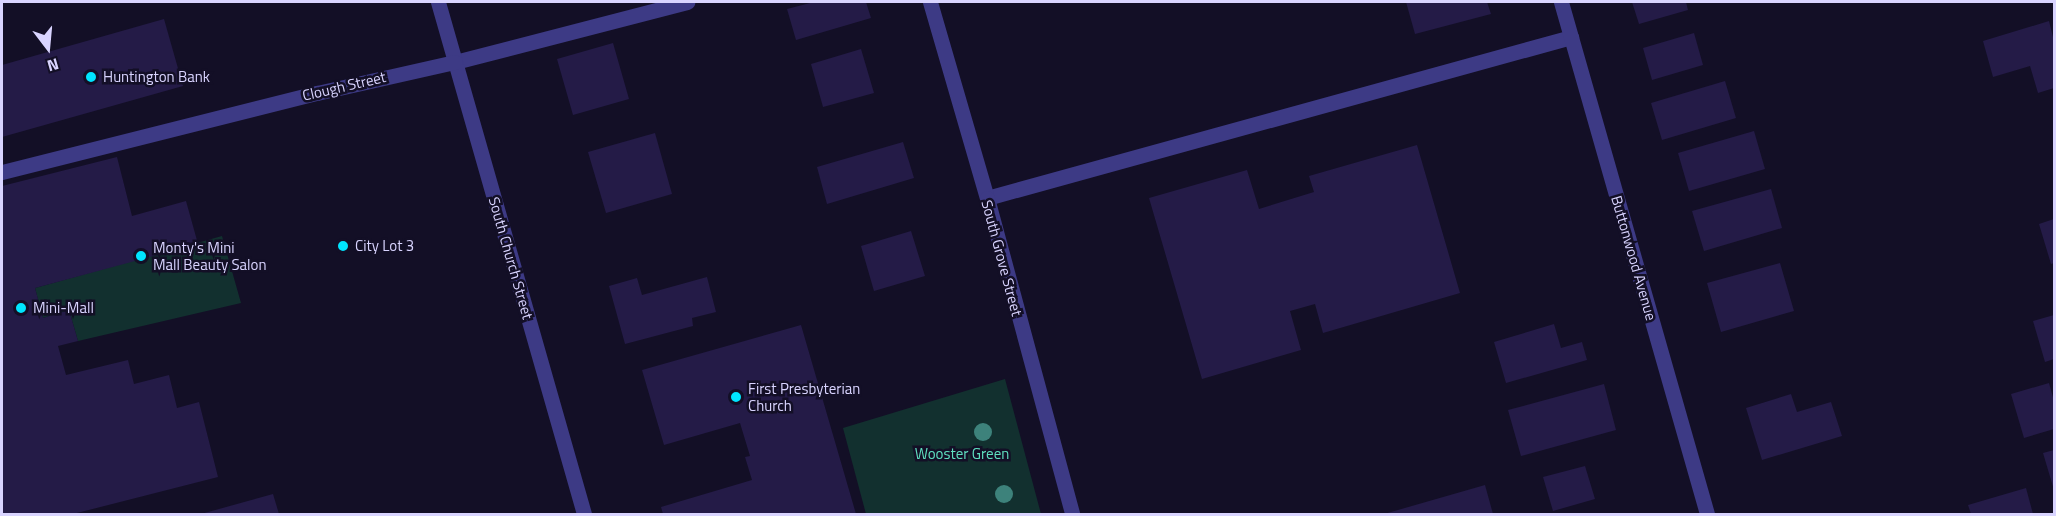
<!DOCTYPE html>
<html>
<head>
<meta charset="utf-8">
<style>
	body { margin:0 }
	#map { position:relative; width:2056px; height:516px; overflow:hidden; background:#130f26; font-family:"Titillium Web",sans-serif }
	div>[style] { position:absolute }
	.green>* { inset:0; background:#12302f }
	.building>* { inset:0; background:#241b47 }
	.service>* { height:15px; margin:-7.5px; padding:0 7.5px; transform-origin:7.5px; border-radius:7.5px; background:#3d3a85 }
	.minor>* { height:15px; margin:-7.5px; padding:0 7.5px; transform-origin:7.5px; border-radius:7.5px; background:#3d3a85 }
	.tertiary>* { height:15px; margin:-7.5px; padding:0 7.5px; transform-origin:7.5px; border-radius:7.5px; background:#3d3a85 }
	.trees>* { width:18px; height:18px; margin:-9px; border-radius:50%; background:#3d827b }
	.dots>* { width:16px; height:16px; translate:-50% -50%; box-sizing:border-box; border:3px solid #130f26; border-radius:50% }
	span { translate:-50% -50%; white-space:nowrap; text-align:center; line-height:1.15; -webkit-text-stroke:5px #130f26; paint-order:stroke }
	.poi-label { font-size:15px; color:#d9d4ff }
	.left { translate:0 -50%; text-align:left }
	.street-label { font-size:15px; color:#d9d4ff }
	.park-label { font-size:15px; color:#5fe0c0 }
	.frame { position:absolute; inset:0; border:3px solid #d9d4ff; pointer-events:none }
	.north { position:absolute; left:18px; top:18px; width:60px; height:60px; -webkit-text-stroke:4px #130f26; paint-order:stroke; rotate:164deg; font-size:16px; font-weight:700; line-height:24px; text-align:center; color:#d9d4ff }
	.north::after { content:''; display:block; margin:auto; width:21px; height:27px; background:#d9d4ff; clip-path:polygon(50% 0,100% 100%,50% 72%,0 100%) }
</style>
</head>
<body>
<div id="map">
	<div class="green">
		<div style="clip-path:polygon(222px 236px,241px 303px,78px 341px,69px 310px,43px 318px,35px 288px)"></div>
		<div style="clip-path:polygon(1005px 379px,1041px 514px,866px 514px,843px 428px)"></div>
	</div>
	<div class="building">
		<div style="clip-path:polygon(814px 2px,866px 2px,871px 18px,796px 40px,787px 9px)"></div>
		<div style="clip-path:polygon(1406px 2px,1487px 2px,1491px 14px,1415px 34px)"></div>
		<div style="clip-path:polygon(1632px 2px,1686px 2px,1688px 10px,1639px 24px)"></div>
		<div style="clip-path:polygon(164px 19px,183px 86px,2px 137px,2px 65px)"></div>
		<div style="clip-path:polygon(2049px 21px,2054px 41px,2054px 88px,2038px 93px,2030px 66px,1993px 77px,1983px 41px)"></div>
		<div style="clip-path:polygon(1694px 33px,1703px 65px,1652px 80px,1643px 48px)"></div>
		<div style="clip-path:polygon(613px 43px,629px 99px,573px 115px,557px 59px)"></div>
		<div style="clip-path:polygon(861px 49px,874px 93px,823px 107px,811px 64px)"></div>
		<div style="clip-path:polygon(1725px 81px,1736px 118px,1662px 140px,1651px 103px)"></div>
		<div style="clip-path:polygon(1754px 131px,1765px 169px,1689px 191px,1678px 153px)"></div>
		<div style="clip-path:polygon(655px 133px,672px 194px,606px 213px,588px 152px)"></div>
		<div style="clip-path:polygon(903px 142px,914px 178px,827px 204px,817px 167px)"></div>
		<div style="clip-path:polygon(1417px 145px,1460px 293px,1323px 333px,1315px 304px,1290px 311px,1301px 350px,1202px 379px,1149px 198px,1247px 170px,1259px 209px,1314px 192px,1309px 176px)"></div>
		<div style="clip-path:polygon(117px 157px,132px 216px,186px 201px,198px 244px,35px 288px,43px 318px,69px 310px,78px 341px,58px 346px,66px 375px,128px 360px,134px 384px,169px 375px,177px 408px,199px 402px,218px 477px,73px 514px,2px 514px,2px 186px)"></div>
		<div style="clip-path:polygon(1771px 189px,1782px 228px,1704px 251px,1692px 211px)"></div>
		<div style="clip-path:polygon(2054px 219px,2054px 263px,2051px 264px,2039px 224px)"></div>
		<div style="clip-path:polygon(911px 231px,925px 276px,874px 291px,861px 246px)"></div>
		<div style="clip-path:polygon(1780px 263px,1794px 311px,1721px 332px,1707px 283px)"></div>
		<div style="clip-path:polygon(707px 277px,716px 312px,692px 318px,693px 326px,625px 344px,609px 286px,637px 278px,642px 295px)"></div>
		<div style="clip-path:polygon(2054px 315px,2054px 359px,2045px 362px,2033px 321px)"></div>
		<div style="clip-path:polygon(1554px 324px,1561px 348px,1582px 342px,1587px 360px,1506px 383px,1494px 342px)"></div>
		<div style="clip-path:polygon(801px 325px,856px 514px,663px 514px,661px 507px,752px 480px,745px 457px,750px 456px,740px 423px,664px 445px,642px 370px)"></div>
		<div style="clip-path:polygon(2049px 383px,2054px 401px,2054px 429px,2024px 438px,2011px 394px)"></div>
		<div style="clip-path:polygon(1604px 384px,1616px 430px,1521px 456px,1508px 410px)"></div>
		<div style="clip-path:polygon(1791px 394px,1797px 412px,1831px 402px,1842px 436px,1762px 460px,1746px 408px)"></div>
		<div style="clip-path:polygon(2054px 450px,2054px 490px,2043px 453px)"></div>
		<div style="clip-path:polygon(1585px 466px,1595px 499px,1553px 511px,1543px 477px)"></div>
		<div style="clip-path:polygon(1485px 485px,1493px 514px,1384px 514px)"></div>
		<div style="clip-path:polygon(2026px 488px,2033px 514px,1971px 514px,1968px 505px)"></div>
		<div style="clip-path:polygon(273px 494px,279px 514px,201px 514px)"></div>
	</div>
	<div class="service">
		<div style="left:455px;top:62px;width:240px;rotate:-14.5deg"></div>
		<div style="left:987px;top:198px;width:606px;rotate:-15.41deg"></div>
	</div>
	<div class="minor">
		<div style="left:930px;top:2px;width:204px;rotate:73.8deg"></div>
		<div style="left:987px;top:198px;width:327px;rotate:74.9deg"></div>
		<div style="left:1561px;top:2px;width:532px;rotate:74.08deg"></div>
	</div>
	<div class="tertiary">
		<div style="left:438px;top:2px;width:532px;rotate:74.08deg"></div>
		<div style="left:2px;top:172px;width:325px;rotate:-14.1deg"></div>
		<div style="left:317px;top:93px;width:141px;rotate:-12.7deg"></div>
	</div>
	<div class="trees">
		<div style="left:983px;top:432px"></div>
		<div style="left:1004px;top:494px"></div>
	</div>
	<div class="dots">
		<div style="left:91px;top:77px;background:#00e5ff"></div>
		<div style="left:343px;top:246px;background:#00e5ff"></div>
		<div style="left:141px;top:256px;background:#00e5ff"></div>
		<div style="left:21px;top:308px;background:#00e5ff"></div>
		<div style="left:736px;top:397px;background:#00e5ff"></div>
	</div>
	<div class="poi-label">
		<span class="left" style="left:103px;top:77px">Huntington Bank</span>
		<span class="left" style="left:355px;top:246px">City Lot 3</span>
		<span class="left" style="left:153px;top:256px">Monty's Mini<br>Mall Beauty Salon</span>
		<span class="left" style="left:33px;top:308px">Mini-Mall</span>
		<span class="left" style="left:748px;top:397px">First Presbyterian<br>Church</span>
	</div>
	<div class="street-label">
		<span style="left:344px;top:86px;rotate:-13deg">Clough Street</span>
		<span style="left:511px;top:258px;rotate:74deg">South Church Street</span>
		<span style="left:1002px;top:258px;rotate:75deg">South Grove Street</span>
		<span style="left:1634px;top:258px;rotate:74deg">Buttonwood Avenue</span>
	</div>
	<div class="park-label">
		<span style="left:962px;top:454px">Wooster Green</span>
	</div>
	<div class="frame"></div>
	<div class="north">N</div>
</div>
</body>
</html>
